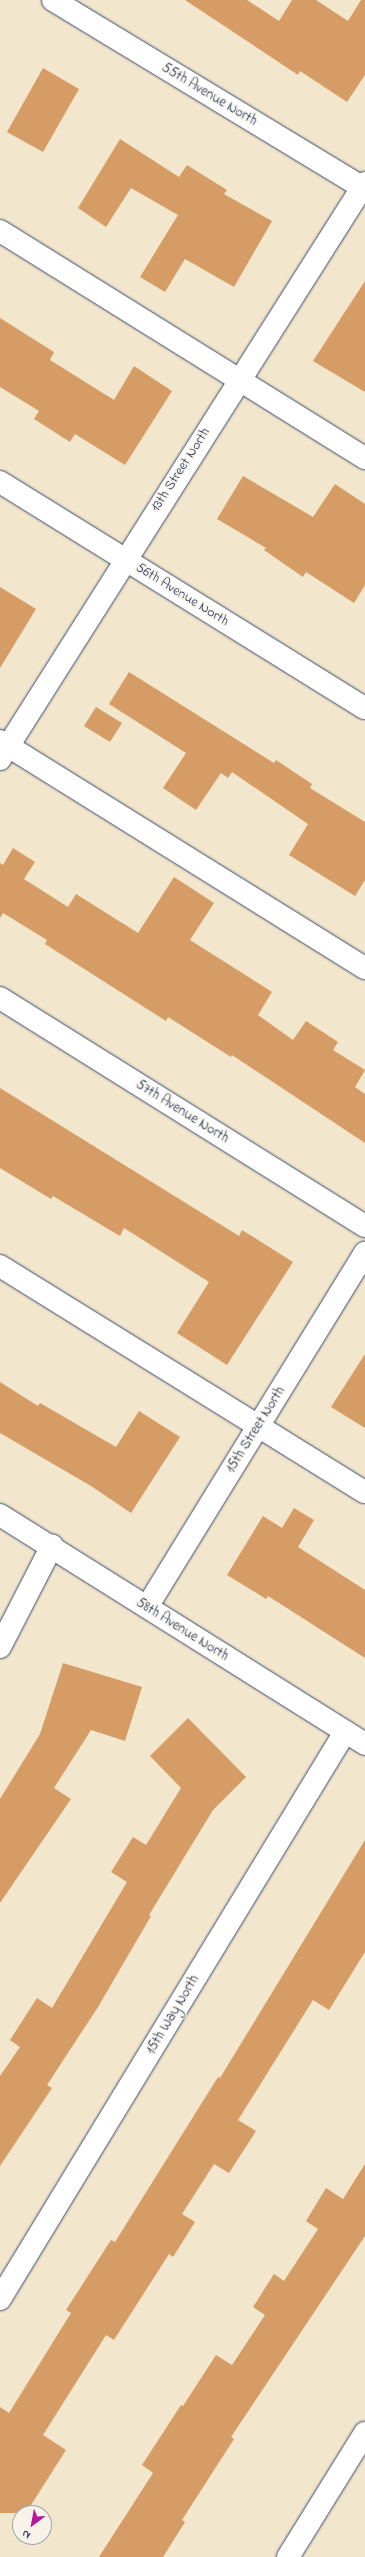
<!DOCTYPE html>
<html>
<head>
<meta charset="utf-8">
<style>
	body { margin:0 }
	#map { position:relative; width:365px; height:2557px; overflow:hidden; background:#f2e6cc; font-family:"Indie Flower",sans-serif }
	div>[style] { position:absolute }
	.building>* { inset:0; background:#d69c65 }
	.roads { filter:drop-shadow(0 0 1px #3b4a6e) drop-shadow(0 0 1px #3b4a6e) }
	.minor>* { height:22px; margin:-11px; padding:0 11px; transform-origin:11px; border-radius:11px; background:#fff }
	span { translate:-50% -50%; white-space:nowrap; text-align:center; line-height:1.15; -webkit-text-stroke:3px #f7f3e8; paint-order:stroke }
	.street-label { font-size:14px; color:#1b2f5e }
	.north { position:absolute; left:12px; top:2505px; width:40px; height:40px; box-sizing:border-box; background:#f7f3e8; border:1px solid #9fa5b1; border-radius:50%; rotate:212deg; font-size:11px; font-weight:700; line-height:16px; text-align:center; color:#1b2f5e }
	.north::after { content:''; display:block; margin:auto; width:14px; height:18px; background:#b5179e; clip-path:polygon(50% 0,100% 100%,50% 72%,0 100%) }
</style>
</head>
<body>
<div id="map">
	<div class="building">
		<div style="clip-path:polygon(185px 0,247px 0,279px 21px,292px 0,316px 0,348px 21px,361px 0,365px 0,365px 75px,347px 102px,300px 71px,298px 75px)"></div>
		<div style="clip-path:polygon(43px 68px,79px 89px,43px 152px,7px 132px)"></div>
		<div style="clip-path:polygon(120px 139px,179px 177px,187px 165px,227px 190px,224px 194px,272px 221px,234px 287px,185px 259px,165px 292px,140px 277px,178px 215px,131px 188px,106px 227px,78px 208px)"></div>
		<div style="clip-path:polygon(365px 281px,365px 392px,313px 361px)"></div>
		<div style="clip-path:polygon(0 318px,54px 352px,50px 360px,114px 400px,134px 366px,172px 391px,125px 465px,75px 434px,70px 442px,34px 419px,39px 411px,0 387px)"></div>
		<div style="clip-path:polygon(243px 476px,313px 517px,335px 484px,365px 504px,365px 585px,354px 603px,306px 572px,303px 577px,264px 550px,266px 548px,217px 519px)"></div>
		<div style="clip-path:polygon(0 587px,36px 609px,0 668px)"></div>
		<div style="clip-path:polygon(129px 672px,274px 763px,276px 760px,312px 784px,310px 788px,365px 822px,365px 880px,355px 896px,289px 855px,308px 824px,232px 772px,228px 778px,221px 773px,196px 810px,163px 788px,186px 753px,109px 704px)"></div>
		<div style="clip-path:polygon(96px 707px,122px 723px,110px 742px,84px 726px)"></div>
		<div style="clip-path:polygon(13px 848px,35px 862px,24px 879px,68px 907px,76px 894px,138px 933px,174px 877px,214px 903px,190px 940px,272px 992px,258px 1015px,293px 1040px,306px 1021px,338px 1042px,333px 1050px,365px 1070px,355px 1087px,365px 1094px,365px 1143px,232px 1055px,231px 1057px,168px 1017px,166px 1021px,45px 944px,47px 940px,3px 913px,0 918px,0 863px,3px 865px)"></div>
		<div style="clip-path:polygon(0 1088px,239px 1236px,242px 1230px,293px 1262px,227px 1365px,177px 1333px,209px 1282px,124px 1228px,120px 1236px,53px 1196px,51px 1199px,0 1168px)"></div>
		<div style="clip-path:polygon(365px 1354px,365px 1428px,331px 1407px)"></div>
		<div style="clip-path:polygon(0 1382px,38px 1406px,40px 1403px,116px 1447px,139px 1411px,180px 1437px,131px 1513px,91px 1486px,0 1433px)"></div>
		<div style="clip-path:polygon(294px 1508px,314px 1520px,298px 1547px,365px 1590px,365px 1658px,268px 1596px,266px 1599px,227px 1575px,263px 1516px,282px 1528px)"></div>
		<div style="clip-path:polygon(63px 1663px,142px 1687px,125px 1741px,91px 1730px,54px 1788px,71px 1799px,0 1903px,0 1799px,40px 1734px)"></div>
		<div style="clip-path:polygon(188px 1718px,246px 1777px,213px 1810px,149px 1915px,151px 1916px,98px 2007px,47px 2085px,52px 2088px,0 2166px,0 2076px,20px 2047px,10px 2040px,37px 1998px,52px 2008px,127px 1882px,111px 1872px,133px 1837px,146px 1845px,181px 1788px,150px 1756px)"></div>
		<div style="clip-path:polygon(365px 1840px,365px 1952px,329px 2010px,313px 2000px,238px 2120px,256px 2131px,229px 2173px,214px 2164px,182px 2214px,195px 2222px,173px 2257px,169px 2254px,114px 2340px,106px 2335px,43px 2435px,66px 2450px,26px 2513px,0 2513px,0 2407px,9px 2413px,71px 2313px,66px 2310px,111px 2240px,115px 2242px,218px 2077px,220px 2078px)"></div>
		<div style="clip-path:polygon(365px 2164px,365px 2236px,231px 2437px,234px 2439px,182px 2520px,185px 2522px,163px 2557px,99px 2557px,153px 2473px,142px 2465px,181px 2405px,183px 2406px,216px 2355px,232px 2365px,265px 2315px,253px 2307px,274px 2274px,284px 2281px,318px 2229px,306px 2221px,326px 2188px,343px 2199px)"></div>
	</div>
	<div class="roads">
		<div class="minor">
			<div style="left:53px;top:0;width:365px;rotate:31.2deg"></div>
			<div style="left:0;top:231px;width:430px;rotate:31.9deg"></div>
			<div style="left:0;top:482px;width:429px;rotate:31.8deg"></div>
			<div style="left:0;top:741px;width:430px;rotate:31.9deg"></div>
			<div style="left:0;top:759px;width:682px;rotate:-57.64deg"></div>
			<div style="left:0;top:998px;width:430px;rotate:32deg"></div>
			<div style="left:0;top:1266px;width:429px;rotate:31.8deg"></div>
			<div style="left:0;top:1515px;width:431px;rotate:32.1deg"></div>
			<div style="left:147px;top:1607px;width:416px;rotate:-58.4deg"></div>
			<div style="left:0;top:1647px;width:114px;rotate:-62.8deg"></div>
			<div style="left:0;top:2299px;width:664px;rotate:-58.68deg"></div>
			<div style="left:288px;top:2557px;width:146px;rotate:-58.2deg"></div>
		</div>
	</div>
	<div class="street-label">
		<span style="left:209px;top:95px;rotate:31deg">55th Avenue North</span>
		<span style="left:181px;top:470px;rotate:-57deg">13th Street North</span>
		<span style="left:182px;top:595px;rotate:32deg">56th Avenue North</span>
		<span style="left:182px;top:1112px;rotate:32deg">57th Avenue North</span>
		<span style="left:256px;top:1430px;rotate:-58deg">15th Street North</span>
		<span style="left:182px;top:1630px;rotate:32deg">58th Avenue North</span>
		<span style="left:173px;top:2015px;rotate:-59deg">15th Way North</span>
	</div>
	<div class="north">N</div>
</div>
</body>
</html>
